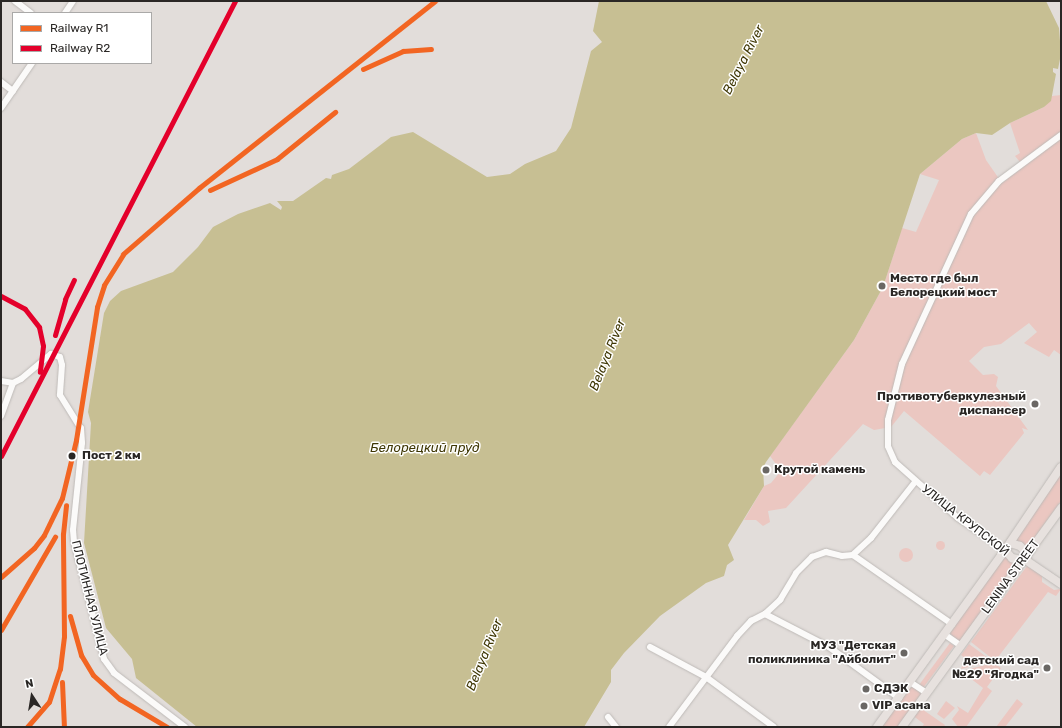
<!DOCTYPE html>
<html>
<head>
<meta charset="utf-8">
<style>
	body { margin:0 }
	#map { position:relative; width:1062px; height:728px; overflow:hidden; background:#e2ddda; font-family:Rubik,sans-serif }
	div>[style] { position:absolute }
	.green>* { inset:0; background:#ebc7c1 }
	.round { border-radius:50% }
	.water>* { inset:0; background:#c7bf93 }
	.roads { filter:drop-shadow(0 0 1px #bebab7) drop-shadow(0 0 1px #bebab7) }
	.minor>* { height:6px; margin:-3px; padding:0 3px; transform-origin:3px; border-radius:3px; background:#fbfaf9 }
	.major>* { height:8px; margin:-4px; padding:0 4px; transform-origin:4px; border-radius:4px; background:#e7e1de }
	.rail-1>* { height:5px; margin:-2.5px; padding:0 2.5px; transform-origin:2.5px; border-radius:2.5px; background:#f26522 }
	.rail-2>* { height:5px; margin:-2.5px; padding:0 2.5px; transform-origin:2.5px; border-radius:2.5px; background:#e4002b }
	.dots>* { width:11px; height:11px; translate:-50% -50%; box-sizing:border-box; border:2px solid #fff; border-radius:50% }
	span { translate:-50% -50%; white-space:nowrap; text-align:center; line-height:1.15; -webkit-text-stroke:3px #fff; paint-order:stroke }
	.poi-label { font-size:12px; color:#2a2725; font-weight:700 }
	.left { translate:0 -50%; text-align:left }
	.right { translate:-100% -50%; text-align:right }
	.stop-label { font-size:12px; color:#2a2725; font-weight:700 }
	.street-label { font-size:12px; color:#2a2725 }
	.water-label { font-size:13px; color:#3e3603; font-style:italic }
	.frame { position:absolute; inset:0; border:2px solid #2a2725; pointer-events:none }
	.legend { position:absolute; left:12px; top:12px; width:140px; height:52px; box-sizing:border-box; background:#fff; border:1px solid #aaa9a8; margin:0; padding:5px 7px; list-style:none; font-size:12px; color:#2a2725 }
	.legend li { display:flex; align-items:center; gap:8px; height:20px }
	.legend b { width:20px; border:1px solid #aaa9a8 }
	.north { position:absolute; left:12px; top:676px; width:40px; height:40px; -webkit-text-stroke:3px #fff; paint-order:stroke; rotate:348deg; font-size:11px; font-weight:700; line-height:16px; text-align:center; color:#2a2725 }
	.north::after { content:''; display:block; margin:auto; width:14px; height:18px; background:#2a2725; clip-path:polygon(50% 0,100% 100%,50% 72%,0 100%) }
</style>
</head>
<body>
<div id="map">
	<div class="green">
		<div style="clip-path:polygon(1061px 95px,1061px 132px,1020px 162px,1015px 156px,1020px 153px,1010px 123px,1044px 107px,1052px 96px)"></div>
		<div style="clip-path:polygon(976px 133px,986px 160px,1002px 183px,1061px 138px,1061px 355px,1054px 350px,1049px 357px,1024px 343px,1037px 332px,1029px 323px,1001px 344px,984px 347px,969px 361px,983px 375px,994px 374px,998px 377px,996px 386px,1028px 430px,1022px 428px,1024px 433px,990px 475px,984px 471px,980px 476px,904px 411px,891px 427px,874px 430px,863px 424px,786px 508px,768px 511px,770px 522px,763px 526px,756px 520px,744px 520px,764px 486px,771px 483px,781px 471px,770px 456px,854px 340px,883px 287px,902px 228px,916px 232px,939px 180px,920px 174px,962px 139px)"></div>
		<div style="clip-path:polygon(1061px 473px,1061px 501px,1027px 548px,1014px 539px)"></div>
		<div class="round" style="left:935.5px;top:540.5px;width:9px;height:9px"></div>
		<div class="round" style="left:899px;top:548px;width:14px;height:14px"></div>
		<div style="clip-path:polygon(1004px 556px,1015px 564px,961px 643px,956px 640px,950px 633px)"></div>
		<div style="clip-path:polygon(1027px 566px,1042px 576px,1042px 582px,1054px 590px,1061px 589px,1056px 596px,1048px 592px,995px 661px,971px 642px)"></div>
		<div style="clip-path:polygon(950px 643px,954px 646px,923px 688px,919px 685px)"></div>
		<div style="clip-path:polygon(969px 644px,992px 661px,961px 669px,965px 658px,961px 655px)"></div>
		<div style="clip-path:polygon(994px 663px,1001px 668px,987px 687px,992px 691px,966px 727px,958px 727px,952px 719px,959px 710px,957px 706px,968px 713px,983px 688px,961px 671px)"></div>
		<div style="clip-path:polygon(910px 687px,914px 687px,922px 695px,899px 727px,881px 727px)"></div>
		<div style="clip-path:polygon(1017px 699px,1023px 704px,1005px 727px,996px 727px)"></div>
		<div style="clip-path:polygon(946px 701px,955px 708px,944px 719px,937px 714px)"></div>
		<div style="clip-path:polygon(919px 707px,945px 725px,944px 727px,922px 727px,924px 724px,912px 715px)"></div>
	</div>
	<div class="water">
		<div style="clip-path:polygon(599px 1px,1046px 1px,1059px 28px,1061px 54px,1058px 69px,1053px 68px,1053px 72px,1056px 74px,1051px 101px,1044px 107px,1010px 123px,992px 135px,976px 133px,962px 139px,920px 174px,883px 287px,854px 340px,766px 462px,763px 468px,764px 486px,728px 545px,734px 560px,727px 565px,724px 576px,706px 583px,660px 616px,624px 653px,611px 670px,611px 682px,584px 727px,197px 727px,136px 678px,132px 659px,106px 628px,84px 543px,91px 423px,88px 412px,104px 313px,110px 301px,121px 291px,173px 272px,198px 247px,213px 227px,238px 214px,270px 203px,281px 210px,282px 207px,277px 201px,293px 201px,326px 178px,331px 179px,332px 175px,349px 169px,391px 137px,413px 132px,487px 177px,510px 174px,525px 164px,556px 151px,571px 128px,591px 51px,602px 42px,593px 31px)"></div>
	</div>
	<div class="roads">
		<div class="minor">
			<div style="left:15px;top:1px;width:20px;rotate:37deg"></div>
			<div style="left:65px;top:13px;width:14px;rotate:-56deg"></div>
			<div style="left:1px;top:82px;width:15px;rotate:37deg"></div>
			<div style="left:1px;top:108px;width:55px;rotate:-55.4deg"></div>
			<div style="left:1px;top:381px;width:12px;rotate:9deg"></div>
			<div style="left:13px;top:383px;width:9px;rotate:-27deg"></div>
			<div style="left:21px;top:379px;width:39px;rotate:-40deg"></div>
			<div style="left:51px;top:354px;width:9px;rotate:18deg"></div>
			<div style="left:60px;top:357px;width:8px;rotate:76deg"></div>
			<div style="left:62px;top:365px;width:30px;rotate:94deg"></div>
			<div style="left:60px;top:395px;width:39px;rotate:58deg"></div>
			<div style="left:81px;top:428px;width:15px;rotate:86deg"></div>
			<div style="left:82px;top:443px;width:87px;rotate:95.9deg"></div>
			<div style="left:73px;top:530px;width:12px;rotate:85deg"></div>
			<div style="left:74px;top:542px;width:121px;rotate:75.6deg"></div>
			<div style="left:104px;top:659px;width:17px;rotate:54deg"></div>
			<div style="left:114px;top:673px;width:89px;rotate:37.3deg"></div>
			<div style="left:1px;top:416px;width:35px;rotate:-70deg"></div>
			<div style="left:915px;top:482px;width:71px;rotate:128.2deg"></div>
			<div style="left:871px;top:538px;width:25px;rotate:137deg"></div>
			<div style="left:853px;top:555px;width:121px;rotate:34.9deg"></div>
			<div style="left:1005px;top:550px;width:57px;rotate:-145.8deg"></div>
			<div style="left:958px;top:518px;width:84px;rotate:-138.4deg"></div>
			<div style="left:895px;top:462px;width:17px;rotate:-114deg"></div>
			<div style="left:888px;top:446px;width:26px;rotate:-90deg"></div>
			<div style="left:888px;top:420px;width:58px;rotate:-76deg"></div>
			<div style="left:902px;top:364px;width:165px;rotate:-65.3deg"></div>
			<div style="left:971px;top:214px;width:43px;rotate:-49.7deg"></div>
			<div style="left:999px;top:181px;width:77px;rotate:-36.6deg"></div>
			<div style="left:765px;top:614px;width:72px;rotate:27.3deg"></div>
			<div style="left:829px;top:647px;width:87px;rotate:36.1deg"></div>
			<div style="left:944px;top:634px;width:21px;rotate:35deg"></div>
			<div style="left:650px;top:647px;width:64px;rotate:28.2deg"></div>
			<div style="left:706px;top:677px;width:84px;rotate:36.3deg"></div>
			<div style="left:910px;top:682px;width:20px;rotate:33deg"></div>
			<div style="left:608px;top:717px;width:13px;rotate:51deg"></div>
			<div style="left:669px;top:727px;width:114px;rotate:-53.2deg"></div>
			<div style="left:737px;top:636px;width:21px;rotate:-47deg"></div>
			<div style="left:751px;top:621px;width:16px;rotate:-27deg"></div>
			<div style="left:765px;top:614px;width:21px;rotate:-43deg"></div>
			<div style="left:780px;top:600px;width:31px;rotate:-59deg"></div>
			<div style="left:796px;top:573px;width:23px;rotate:-45deg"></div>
			<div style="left:812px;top:557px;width:15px;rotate:-20deg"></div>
			<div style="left:826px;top:552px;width:16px;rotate:14deg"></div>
			<div style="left:842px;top:556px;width:11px;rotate:-5deg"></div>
		</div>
		<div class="major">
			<div style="left:1010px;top:543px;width:10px;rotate:17deg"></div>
			<div style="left:1020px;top:546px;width:10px;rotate:45deg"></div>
			<div style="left:1027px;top:553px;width:5px;rotate:90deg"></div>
			<div style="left:1005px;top:550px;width:11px;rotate:49deg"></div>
			<div style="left:1012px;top:558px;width:15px;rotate:11deg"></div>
			<div style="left:1027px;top:561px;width:41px;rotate:34.1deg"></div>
			<div style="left:877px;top:727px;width:218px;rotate:-54.1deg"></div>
			<div style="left:1005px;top:550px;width:100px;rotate:-56deg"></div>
			<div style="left:902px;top:727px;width:271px;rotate:-54deg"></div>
		</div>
	</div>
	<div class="rail-1">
		<div style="left:363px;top:69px;width:44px;rotate:-24.2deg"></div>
		<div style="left:403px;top:51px;width:28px;rotate:-4deg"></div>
		<div style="left:210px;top:190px;width:74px;rotate:-24.8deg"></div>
		<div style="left:277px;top:159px;width:75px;rotate:-39deg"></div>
		<div style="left:1px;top:577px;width:44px;rotate:-41.3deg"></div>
		<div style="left:34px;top:548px;width:16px;rotate:-52deg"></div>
		<div style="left:44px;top:535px;width:41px;rotate:-64.1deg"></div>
		<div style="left:62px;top:498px;width:60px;rotate:-76.4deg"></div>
		<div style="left:76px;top:440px;width:135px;rotate:-81deg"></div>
		<div style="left:97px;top:307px;width:23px;rotate:-72deg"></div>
		<div style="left:104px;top:285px;width:36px;rotate:-58deg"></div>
		<div style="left:123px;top:254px;width:101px;rotate:-41deg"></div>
		<div style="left:199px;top:188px;width:301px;rotate:-38.4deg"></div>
		<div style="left:70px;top:616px;width:41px;rotate:74.2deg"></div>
		<div style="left:81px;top:655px;width:23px;rotate:59deg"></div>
		<div style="left:93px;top:675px;width:36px;rotate:42deg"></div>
		<div style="left:120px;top:699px;width:55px;rotate:30.8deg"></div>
		<div style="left:1px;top:630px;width:108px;rotate:-59.9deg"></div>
		<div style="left:62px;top:682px;width:45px;rotate:87.5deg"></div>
		<div style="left:27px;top:727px;width:33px;rotate:-49deg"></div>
		<div style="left:49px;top:702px;width:35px;rotate:-72deg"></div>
		<div style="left:60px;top:669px;width:33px;rotate:-83deg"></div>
		<div style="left:64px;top:636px;width:102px;rotate:-90.6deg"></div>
		<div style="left:63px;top:534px;width:29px;rotate:-84deg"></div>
	</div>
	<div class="rail-2">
		<div style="left:1px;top:296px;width:27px;rotate:28deg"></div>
		<div style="left:25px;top:309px;width:23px;rotate:52deg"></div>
		<div style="left:39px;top:327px;width:19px;rotate:78deg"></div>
		<div style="left:43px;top:346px;width:26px;rotate:97deg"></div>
		<div style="left:55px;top:335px;width:37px;rotate:-74deg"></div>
		<div style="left:65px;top:299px;width:21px;rotate:-65deg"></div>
		<div style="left:1px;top:456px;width:512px;rotate:-62.78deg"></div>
	</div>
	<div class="dots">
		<div style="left:882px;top:286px;background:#6a6764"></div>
		<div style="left:1035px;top:404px;background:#6a6764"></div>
		<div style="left:72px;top:456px;background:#2a2725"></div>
		<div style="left:766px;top:470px;background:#6a6764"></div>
		<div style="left:904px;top:653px;background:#6a6764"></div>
		<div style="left:1047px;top:668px;background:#6a6764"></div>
		<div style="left:866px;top:689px;background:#6a6764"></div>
		<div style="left:864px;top:706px;background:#6a6764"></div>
	</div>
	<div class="poi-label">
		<span class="left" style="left:890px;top:286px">Место где был<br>Белорецкий мост</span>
		<span class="right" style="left:1026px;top:404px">Противотуберкулезный<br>диспансер</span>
		<span class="left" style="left:774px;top:470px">Крутой камень</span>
		<span class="right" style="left:896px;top:653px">МУЗ "Детская<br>поликлиника "Айболит"</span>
		<span class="right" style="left:1039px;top:668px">детский сад<br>№29 "Ягодка"</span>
		<span class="left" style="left:874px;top:689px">СДЭК</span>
		<span class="left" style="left:872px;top:706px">VIP асана</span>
	</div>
	<div class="stop-label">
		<span class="left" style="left:82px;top:456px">Пост 2 км</span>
	</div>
	<div class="street-label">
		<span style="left:965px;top:521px;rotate:38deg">УЛИЦА КРУПСКОЙ</span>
		<span style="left:1011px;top:577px;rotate:-54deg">LENINA STREET</span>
		<span style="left:89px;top:598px;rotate:76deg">ПЛОТИННАЯ УЛИЦА</span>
	</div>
	<div class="water-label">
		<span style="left:744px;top:60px;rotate:-63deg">Belaya River</span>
		<span style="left:608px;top:355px;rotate:-68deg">Belaya River</span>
		<span style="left:425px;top:448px">Белорецкий пруд</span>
		<span style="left:485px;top:655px;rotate:-68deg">Belaya River</span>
	</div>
	<div class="frame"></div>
	<ul class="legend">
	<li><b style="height:5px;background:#f26522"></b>Railway R1</li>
	<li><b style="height:5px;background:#e4002b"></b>Railway R2</li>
	</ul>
	<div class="north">N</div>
</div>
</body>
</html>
